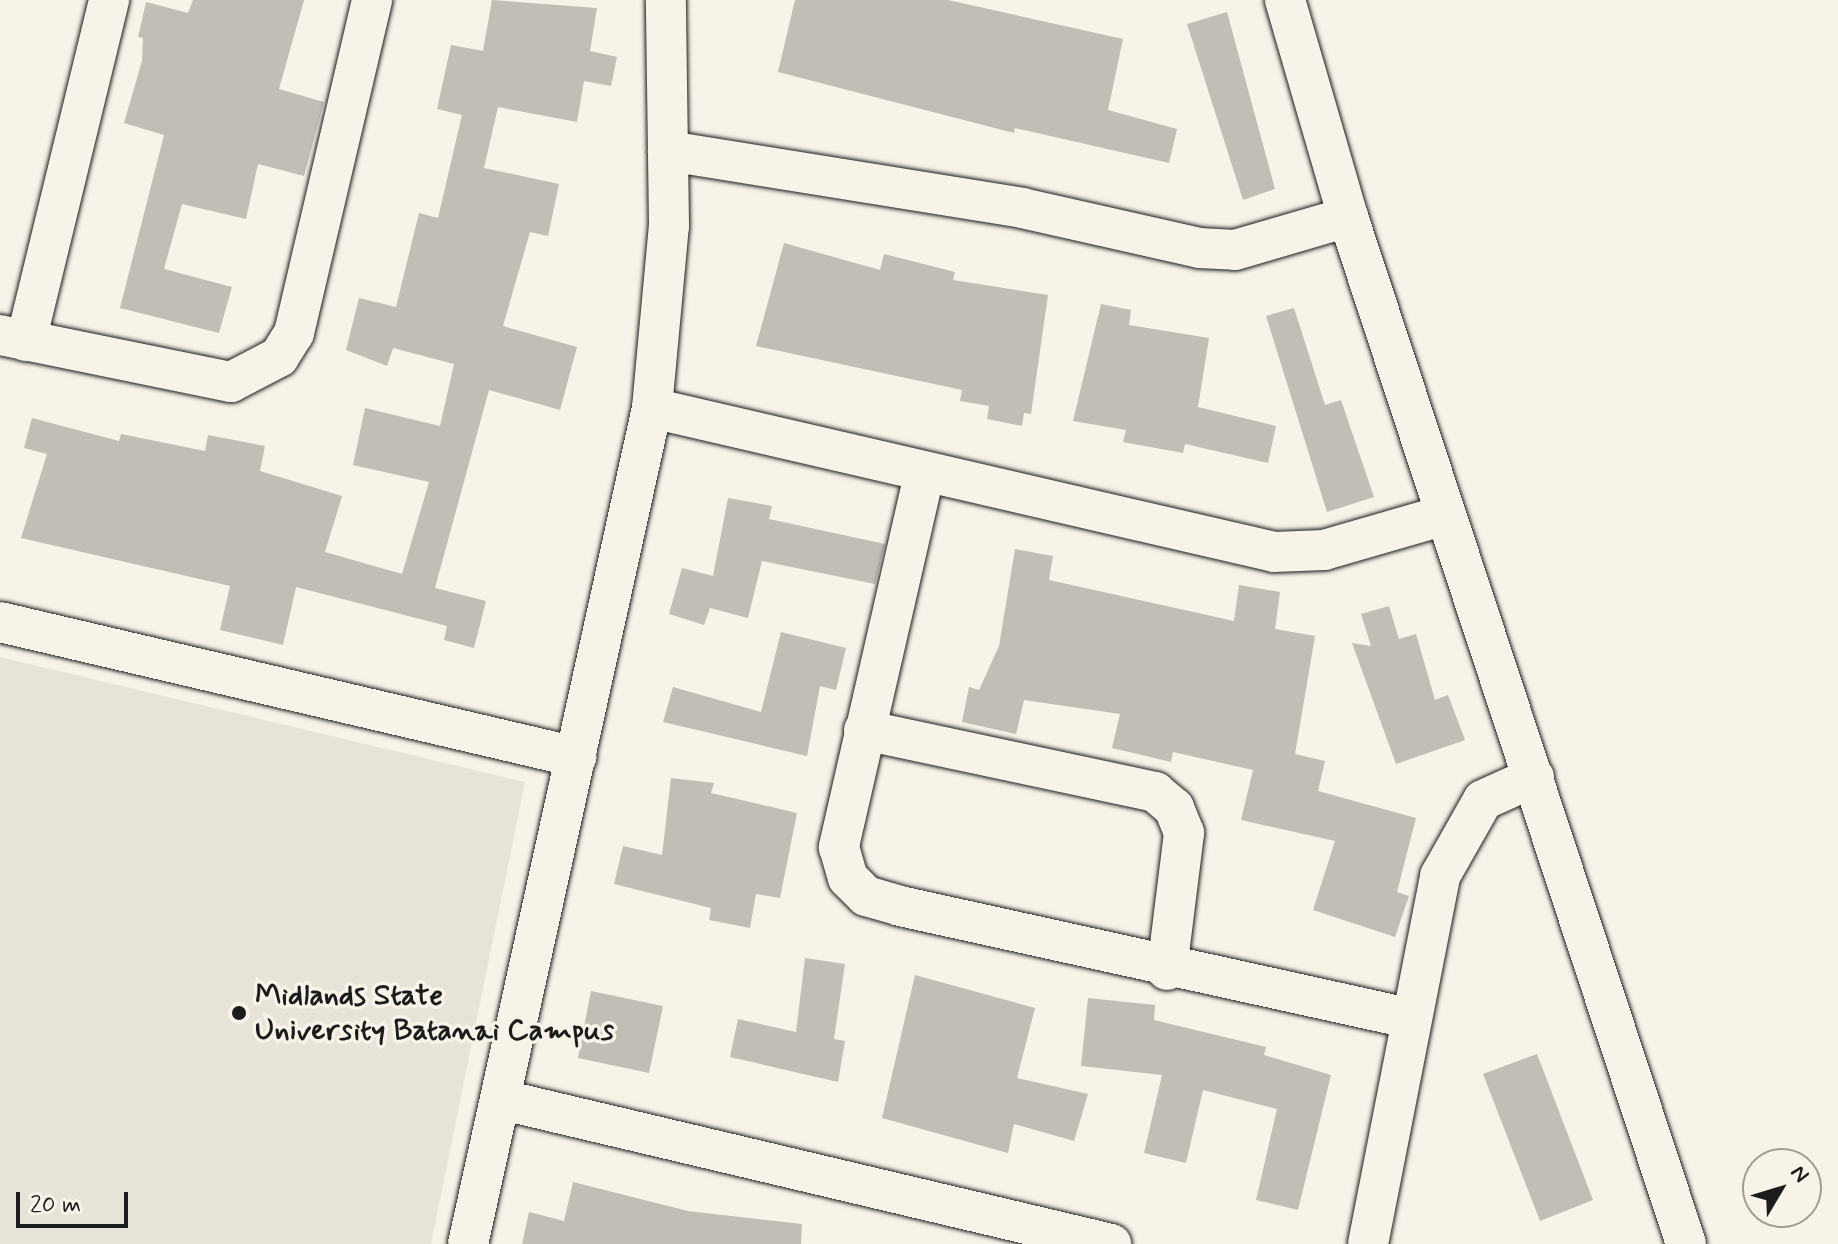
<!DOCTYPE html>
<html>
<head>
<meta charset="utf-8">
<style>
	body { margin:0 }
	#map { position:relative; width:1838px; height:1244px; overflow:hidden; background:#f7f3e8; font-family:Mynerve,sans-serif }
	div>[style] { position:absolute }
	.built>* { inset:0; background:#e6e3d9 }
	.building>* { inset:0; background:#c0beb5 }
	.roads { filter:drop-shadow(0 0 2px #1c1c1c) drop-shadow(0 0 2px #1c1c1c) }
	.minor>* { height:40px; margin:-20px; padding:0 20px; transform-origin:20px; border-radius:20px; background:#f7f3e8 }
	.dots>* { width:22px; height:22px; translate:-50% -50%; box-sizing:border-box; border:4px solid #f7f3e8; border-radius:50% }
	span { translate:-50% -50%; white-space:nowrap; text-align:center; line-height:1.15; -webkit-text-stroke:7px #f7f3e8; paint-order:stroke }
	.poi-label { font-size:30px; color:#1c1c1c; font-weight:700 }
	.left { translate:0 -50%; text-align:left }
	.north { position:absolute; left:1742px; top:1148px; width:80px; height:80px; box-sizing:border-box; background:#f7f3e8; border:2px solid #9f9d96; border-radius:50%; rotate:52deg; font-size:22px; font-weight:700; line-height:32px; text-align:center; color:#1c1c1c }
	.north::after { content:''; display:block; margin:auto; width:28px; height:36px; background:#1c1c1c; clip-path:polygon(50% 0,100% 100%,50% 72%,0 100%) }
	.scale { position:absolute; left:16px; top:1192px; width:112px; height:36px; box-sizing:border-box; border:4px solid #1c1c1c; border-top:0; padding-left:10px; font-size:24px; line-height:28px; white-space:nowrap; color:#1c1c1c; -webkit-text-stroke:6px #f7f3e8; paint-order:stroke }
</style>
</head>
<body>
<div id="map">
	<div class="built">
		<div style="clip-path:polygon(0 657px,525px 782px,431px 1244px,0 1244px)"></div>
	</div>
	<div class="building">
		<div style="clip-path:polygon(193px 0,304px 0,279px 89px,324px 102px,304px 176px,258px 164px,246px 219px,182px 204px,164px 269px,232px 287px,219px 333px,120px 308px,164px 135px,124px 123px,142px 61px,143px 38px,138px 37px,146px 2px,188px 13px)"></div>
		<div style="clip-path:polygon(492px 0,597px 8px,590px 51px,617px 57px,611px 86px,584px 81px,577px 122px,498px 107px,484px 168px,559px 184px,548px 236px,530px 232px,503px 326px,577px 347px,560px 410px,489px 390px,435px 588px,486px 601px,474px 648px,444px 640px,447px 626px,296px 587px,283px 645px,220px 630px,230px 586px,21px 538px,47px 454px,24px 448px,32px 418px,119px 441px,121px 434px,205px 451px,208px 435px,265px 446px,260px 471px,342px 496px,325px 552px,402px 574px,429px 482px,353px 465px,365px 408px,440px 426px,454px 364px,393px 348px,387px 366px,346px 350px,359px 298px,396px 307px,419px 213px,438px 218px,462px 115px,437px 109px,451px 45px,483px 51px)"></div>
		<div style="clip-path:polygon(795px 0,948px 0,1123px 39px,1108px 110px,1177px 129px,1169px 163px,1015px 128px,1014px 133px,778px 72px)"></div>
		<div style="clip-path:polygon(1227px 12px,1275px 189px,1243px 200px,1187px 24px)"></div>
		<div style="clip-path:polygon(784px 243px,880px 270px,884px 254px,955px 272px,953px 280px,1048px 295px,1031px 414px,1024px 413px,1022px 426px,987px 419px,989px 406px,960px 401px,962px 390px,756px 346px)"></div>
		<div style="clip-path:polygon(1101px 304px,1131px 310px,1129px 325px,1209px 338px,1198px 407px,1276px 426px,1268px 463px,1185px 444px,1183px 453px,1123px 442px,1126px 430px,1073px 421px)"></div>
		<div style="clip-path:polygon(1294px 308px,1325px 405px,1341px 400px,1374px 497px,1327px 512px,1266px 316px)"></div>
		<div style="clip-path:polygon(728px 498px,772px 506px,769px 519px,885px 544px,875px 584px,762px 561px,748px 618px,710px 608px,704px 625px,669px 614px,682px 568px,713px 576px)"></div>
		<div style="clip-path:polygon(1015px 549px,1053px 556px,1049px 580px,1234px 621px,1239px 585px,1280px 592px,1275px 629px,1315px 636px,1295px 754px,1325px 761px,1318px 791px,1416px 818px,1397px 892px,1409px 896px,1395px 937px,1313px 910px,1335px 841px,1241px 820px,1253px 770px,1173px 752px,1171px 762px,1112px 748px,1120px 714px,1024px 700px,1016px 734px,962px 722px,969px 687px,979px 690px,999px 646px)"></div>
		<div style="clip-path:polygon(1389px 606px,1399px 639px,1416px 634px,1435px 700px,1448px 695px,1465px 740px,1396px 764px,1352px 643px,1371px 646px,1361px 614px)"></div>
		<div style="clip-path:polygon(781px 632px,846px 648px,836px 690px,820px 686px,807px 756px,663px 722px,673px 687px,761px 712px)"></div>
		<div style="clip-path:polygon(671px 778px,714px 783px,711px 793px,797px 813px,780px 898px,756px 894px,750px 928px,709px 920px,711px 908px,614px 884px,623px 846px,662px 855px)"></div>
		<div style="clip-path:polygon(805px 958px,845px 964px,834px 1039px,845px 1041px,838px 1082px,730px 1057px,738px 1019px,796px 1032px)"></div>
		<div style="clip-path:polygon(915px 975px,1035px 1008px,1017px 1078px,1088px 1094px,1074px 1141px,1014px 1124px,1008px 1153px,882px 1118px)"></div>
		<div style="clip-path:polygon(591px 991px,663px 1006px,649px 1073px,578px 1058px)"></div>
		<div style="clip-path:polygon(1088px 998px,1155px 1005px,1154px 1020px,1266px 1047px,1264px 1055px,1331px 1075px,1298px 1210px,1256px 1200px,1277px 1109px,1203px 1090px,1186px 1163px,1144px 1153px,1162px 1075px,1081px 1066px)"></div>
		<div style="clip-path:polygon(1537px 1054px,1593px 1200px,1540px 1221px,1483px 1074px)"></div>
		<div style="clip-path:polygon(573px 1182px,688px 1211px,802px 1224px,801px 1244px,522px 1244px,529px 1212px,564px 1221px)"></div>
	</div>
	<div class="roads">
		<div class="minor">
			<div style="left:1285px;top:0;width:226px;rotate:73.8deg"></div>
			<div style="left:1348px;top:217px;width:1081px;rotate:71.78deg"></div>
			<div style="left:668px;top:151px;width:359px;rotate:9.1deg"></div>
			<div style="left:1022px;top:208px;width:181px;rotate:12.7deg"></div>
			<div style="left:1199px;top:248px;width:36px;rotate:3deg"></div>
			<div style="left:1235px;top:250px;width:118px;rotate:-16.3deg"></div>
			<div style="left:0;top:335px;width:236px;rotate:11.5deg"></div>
			<div style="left:231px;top:382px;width:54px;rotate:-27.5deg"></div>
			<div style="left:279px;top:357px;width:28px;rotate:-58deg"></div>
			<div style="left:294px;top:333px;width:342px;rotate:-76.8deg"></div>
			<div style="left:26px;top:341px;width:351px;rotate:-76.3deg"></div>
			<div style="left:652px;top:408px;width:638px;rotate:13.03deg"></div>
			<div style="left:1274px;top:552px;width:50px;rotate:-2.3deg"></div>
			<div style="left:1324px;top:550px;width:126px;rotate:-16.1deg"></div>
			<div style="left:924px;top:475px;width:382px;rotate:102.9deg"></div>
			<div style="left:839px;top:847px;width:32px;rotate:74deg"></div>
			<div style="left:848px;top:878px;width:25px;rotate:45deg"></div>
			<div style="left:866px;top:896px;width:35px;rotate:16deg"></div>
			<div style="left:900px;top:906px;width:520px;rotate:12.43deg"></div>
			<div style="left:0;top:622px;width:592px;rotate:13.19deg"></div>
			<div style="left:864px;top:730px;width:298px;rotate:12deg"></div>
			<div style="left:1155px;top:792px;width:25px;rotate:40deg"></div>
			<div style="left:1174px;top:808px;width:27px;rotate:68deg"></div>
			<div style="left:1184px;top:833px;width:138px;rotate:97.1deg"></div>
			<div style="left:503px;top:1100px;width:625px;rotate:13.32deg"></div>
			<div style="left:468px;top:1244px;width:856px;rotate:-77.59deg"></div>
			<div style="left:652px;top:408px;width:183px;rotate:-84.7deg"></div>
			<div style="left:669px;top:226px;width:226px;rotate:-90.8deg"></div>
			<div style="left:1368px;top:1244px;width:375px;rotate:-78.9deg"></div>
			<div style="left:1440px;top:876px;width:87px;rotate:-60.5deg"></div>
			<div style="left:1483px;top:800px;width:56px;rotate:-24.3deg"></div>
		</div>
	</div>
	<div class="dots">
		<div style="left:239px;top:1013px;background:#1c1c1c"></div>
	</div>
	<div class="poi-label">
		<span class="left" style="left:255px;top:1013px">Midlands State<br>University Batanai Campus</span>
	</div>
	<div class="north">N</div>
	<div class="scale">20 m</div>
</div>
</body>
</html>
